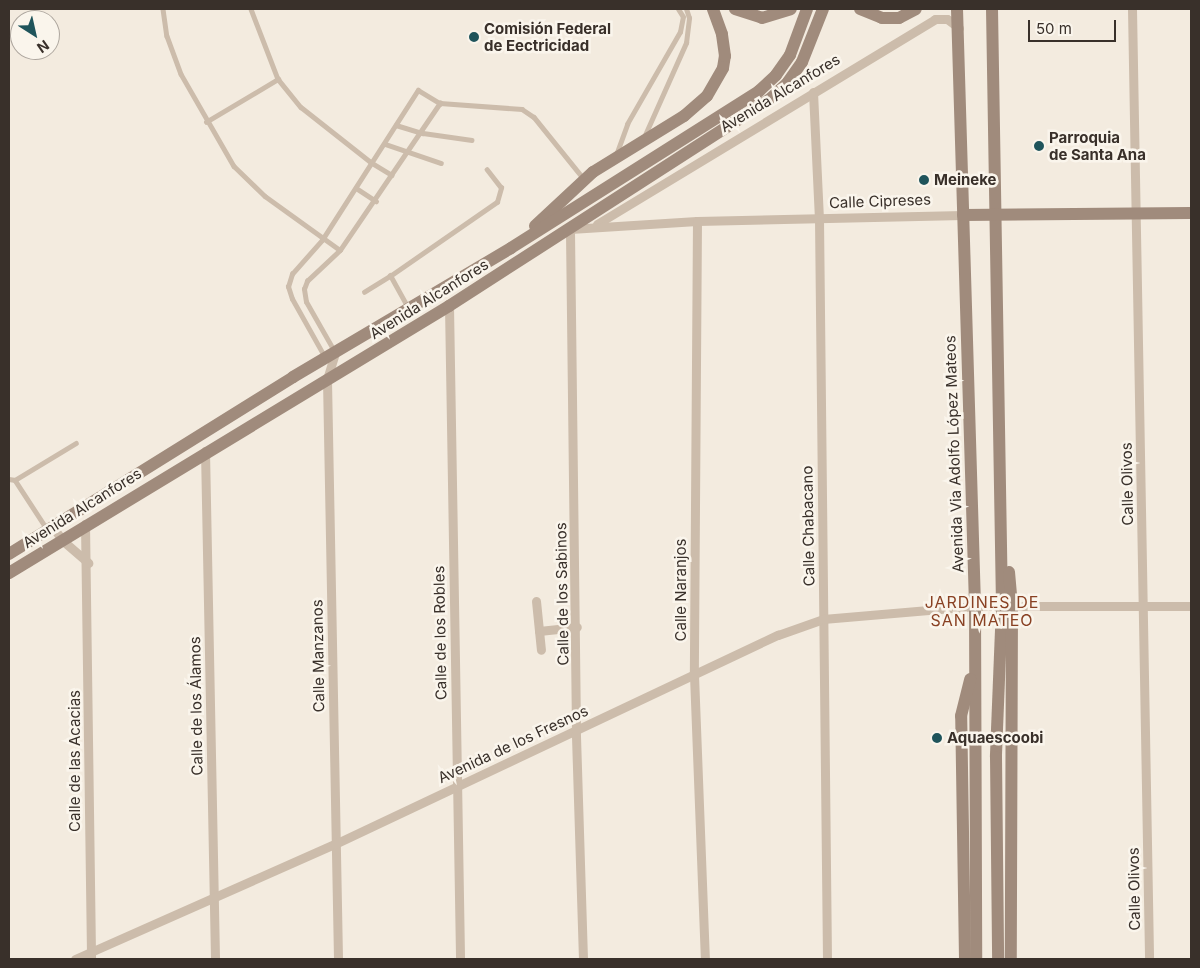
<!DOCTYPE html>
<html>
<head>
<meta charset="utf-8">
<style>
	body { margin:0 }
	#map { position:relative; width:1200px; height:968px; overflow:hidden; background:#f3ebdf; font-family:Inter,sans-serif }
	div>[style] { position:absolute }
	.lane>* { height:4.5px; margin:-2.25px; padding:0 2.25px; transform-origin:2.25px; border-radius:2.25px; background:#ccbcab }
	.street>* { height:9px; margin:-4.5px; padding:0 4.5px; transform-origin:4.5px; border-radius:4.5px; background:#ccbcab }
	.secondary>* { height:12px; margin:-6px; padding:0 6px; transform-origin:6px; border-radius:6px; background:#a08b7c }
	.dots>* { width:14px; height:14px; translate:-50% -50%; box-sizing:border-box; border:2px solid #faf5ec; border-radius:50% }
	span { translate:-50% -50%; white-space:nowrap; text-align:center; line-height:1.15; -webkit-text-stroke:5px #faf5ec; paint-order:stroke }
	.poi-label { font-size:15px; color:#39302a; font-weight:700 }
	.left { translate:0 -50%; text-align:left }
	.street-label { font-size:15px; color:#39302a }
	.neighbourhood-label { font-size:16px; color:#894123; letter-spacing:1px }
	.frame { position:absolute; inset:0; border:10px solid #39302a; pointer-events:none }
	.north { position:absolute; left:10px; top:10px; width:50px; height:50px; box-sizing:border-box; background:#faf5ec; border:1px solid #ada69e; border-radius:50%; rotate:145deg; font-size:14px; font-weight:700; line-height:20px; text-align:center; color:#39302a }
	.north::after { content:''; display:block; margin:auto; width:18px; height:22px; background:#1f545b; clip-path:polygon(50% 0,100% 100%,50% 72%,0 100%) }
	.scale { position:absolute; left:1028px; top:20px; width:88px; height:22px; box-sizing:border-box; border:2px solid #39302a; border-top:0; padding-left:6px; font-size:15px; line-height:18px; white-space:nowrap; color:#39302a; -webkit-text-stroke:4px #faf5ec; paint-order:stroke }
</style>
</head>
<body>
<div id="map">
	<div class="lane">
		<div style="left:163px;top:9px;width:27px;rotate:82deg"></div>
		<div style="left:167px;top:36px;width:40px;rotate:69.8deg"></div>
		<div style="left:181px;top:74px;width:106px;rotate:60.1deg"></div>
		<div style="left:234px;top:166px;width:43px;rotate:44.1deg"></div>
		<div style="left:265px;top:196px;width:92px;rotate:35.8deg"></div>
		<div style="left:251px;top:9px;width:75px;rotate:68.9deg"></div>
		<div style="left:278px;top:79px;width:36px;rotate:51deg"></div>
		<div style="left:301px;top:107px;width:90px;rotate:38.3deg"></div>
		<div style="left:372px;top:163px;width:23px;rotate:31deg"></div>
		<div style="left:206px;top:122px;width:84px;rotate:-30.8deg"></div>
		<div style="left:396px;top:125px;width:28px;rotate:17deg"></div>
		<div style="left:423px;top:133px;width:49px;rotate:8.1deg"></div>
		<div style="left:645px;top:135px;width:101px;rotate:-66deg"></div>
		<div style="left:686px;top:43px;width:25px;rotate:-83deg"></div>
		<div style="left:689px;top:18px;width:9px;rotate:-108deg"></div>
		<div style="left:385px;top:144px;width:59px;rotate:18.7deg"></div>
		<div style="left:616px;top:155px;width:33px;rotate:-70deg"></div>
		<div style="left:627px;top:124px;width:106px;rotate:-60.1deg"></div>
		<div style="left:680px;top:32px;width:15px;rotate:-79deg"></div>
		<div style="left:683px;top:17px;width:9px;rotate:-122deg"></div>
		<div style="left:356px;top:188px;width:24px;rotate:33deg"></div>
		<div style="left:364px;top:292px;width:31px;rotate:-32deg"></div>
		<div style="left:408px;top:308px;width:37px;rotate:-119deg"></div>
		<div style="left:390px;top:276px;width:130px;rotate:-34.7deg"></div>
		<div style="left:497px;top:202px;width:15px;rotate:-74deg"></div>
		<div style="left:501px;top:188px;width:23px;rotate:-128deg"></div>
		<div style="left:334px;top:351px;width:56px;rotate:-119.7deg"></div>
		<div style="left:306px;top:302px;width:13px;rotate:-99deg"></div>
		<div style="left:304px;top:289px;width:9px;rotate:-69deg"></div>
		<div style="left:307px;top:281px;width:45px;rotate:-43.2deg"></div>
		<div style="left:340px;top:250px;width:178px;rotate:-55.8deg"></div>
		<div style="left:324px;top:356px;width:65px;rotate:-119.3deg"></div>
		<div style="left:292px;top:299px;width:13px;rotate:-108deg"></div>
		<div style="left:288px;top:287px;width:14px;rotate:-73deg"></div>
		<div style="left:292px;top:274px;width:45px;rotate:-48.6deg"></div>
		<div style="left:322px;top:240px;width:178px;rotate:-57.4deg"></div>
		<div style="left:418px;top:90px;width:26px;rotate:31deg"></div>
		<div style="left:440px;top:103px;width:82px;rotate:4.2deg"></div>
		<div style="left:522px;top:109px;width:14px;rotate:34deg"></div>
		<div style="left:534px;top:117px;width:80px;rotate:51.1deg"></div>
		<div style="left:9px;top:479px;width:6px;rotate:9deg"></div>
		<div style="left:15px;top:480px;width:71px;rotate:-31.2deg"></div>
		<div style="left:15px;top:480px;width:59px;rotate:56.9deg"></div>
	</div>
	<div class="street">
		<div style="left:1132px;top:9px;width:950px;rotate:88.97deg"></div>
		<div style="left:813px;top:92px;width:127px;rotate:87.3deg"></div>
		<div style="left:819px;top:219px;width:740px;rotate:89.38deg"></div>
		<div style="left:697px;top:221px;width:454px;rotate:90.4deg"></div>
		<div style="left:694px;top:675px;width:284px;rotate:87.8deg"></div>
		<div style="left:597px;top:224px;width:395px;rotate:-31.2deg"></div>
		<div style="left:935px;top:19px;width:12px"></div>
		<div style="left:947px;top:19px;width:15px;rotate:37deg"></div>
		<div style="left:449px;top:306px;width:653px;rotate:89.03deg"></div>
		<div style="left:335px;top:353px;width:28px;rotate:107deg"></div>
		<div style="left:327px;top:380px;width:579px;rotate:88.91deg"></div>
		<div style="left:205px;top:451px;width:508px;rotate:88.87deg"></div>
		<div style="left:85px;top:524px;width:435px;rotate:89.2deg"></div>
		<div style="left:53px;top:527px;width:16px;rotate:55deg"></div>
		<div style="left:62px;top:540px;width:35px;rotate:41deg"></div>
		<div style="left:536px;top:601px;width:49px;rotate:84.2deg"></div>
		<div style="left:539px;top:631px;width:38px;rotate:-6deg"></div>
		<div style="left:75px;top:959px;width:284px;rotate:-23.9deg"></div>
		<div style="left:335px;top:844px;width:490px;rotate:-25.3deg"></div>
		<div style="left:778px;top:635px;width:48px;rotate:-19.6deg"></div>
		<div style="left:823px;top:619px;width:153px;rotate:-4.9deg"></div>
		<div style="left:975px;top:606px;width:216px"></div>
		<div style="left:583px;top:959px;width:229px;rotate:-91.8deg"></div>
		<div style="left:576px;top:730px;width:501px;rotate:-90.69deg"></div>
		<div style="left:570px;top:229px;width:127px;rotate:-3.6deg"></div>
		<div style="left:697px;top:221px;width:266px;rotate:-1.3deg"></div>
	</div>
	<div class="secondary">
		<div style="left:735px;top:9px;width:28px;rotate:18deg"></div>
		<div style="left:762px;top:18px;width:30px;rotate:-17deg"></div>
		<div style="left:860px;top:9px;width:24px;rotate:22deg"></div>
		<div style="left:882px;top:18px;width:17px"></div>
		<div style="left:899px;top:18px;width:19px;rotate:-28deg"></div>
		<div style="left:957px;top:9px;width:597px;rotate:88.27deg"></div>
		<div style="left:975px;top:606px;width:353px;rotate:89.8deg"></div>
		<div style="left:992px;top:9px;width:596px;rotate:89.04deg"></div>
		<div style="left:1002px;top:605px;width:152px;rotate:92.3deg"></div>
		<div style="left:996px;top:757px;width:202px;rotate:89.4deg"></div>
		<div style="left:963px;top:215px;width:228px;rotate:-0.5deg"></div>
		<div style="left:535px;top:226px;width:79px;rotate:-43deg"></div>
		<div style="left:593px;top:172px;width:107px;rotate:-31.6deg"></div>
		<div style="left:684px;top:116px;width:30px;rotate:-41deg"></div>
		<div style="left:707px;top:96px;width:32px;rotate:-60deg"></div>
		<div style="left:723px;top:68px;width:12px;rotate:-81deg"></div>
		<div style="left:725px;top:56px;width:22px;rotate:-98deg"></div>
		<div style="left:722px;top:34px;width:27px;rotate:-110deg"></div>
		<div style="left:9px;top:554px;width:335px;rotate:-31.9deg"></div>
		<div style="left:293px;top:377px;width:253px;rotate:-30.6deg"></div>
		<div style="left:511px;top:248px;width:294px;rotate:-32.3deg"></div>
		<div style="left:759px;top:91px;width:23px;rotate:-43deg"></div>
		<div style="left:776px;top:75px;width:24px;rotate:-55deg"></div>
		<div style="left:790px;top:55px;width:49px;rotate:-69.7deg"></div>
		<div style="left:1009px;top:572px;width:33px;rotate:85deg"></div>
		<div style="left:1012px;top:605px;width:354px;rotate:90.2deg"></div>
		<div style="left:9px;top:573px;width:515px;rotate:-31.25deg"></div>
		<div style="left:449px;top:306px;width:381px;rotate:-32.8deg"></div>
		<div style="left:769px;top:100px;width:26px;rotate:-43deg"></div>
		<div style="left:788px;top:82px;width:24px;rotate:-55deg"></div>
		<div style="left:802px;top:62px;width:57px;rotate:-68.4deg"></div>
		<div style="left:965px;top:959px;width:243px;rotate:-90.9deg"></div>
		<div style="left:961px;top:716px;width:38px;rotate:-76deg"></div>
	</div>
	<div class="dots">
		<div style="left:474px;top:37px;background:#1f545b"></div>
		<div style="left:1039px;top:146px;background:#1f545b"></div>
		<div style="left:924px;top:180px;background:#1f545b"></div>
		<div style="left:937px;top:738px;background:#1f545b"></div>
	</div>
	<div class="poi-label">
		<span class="left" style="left:484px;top:37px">Comisión Federal<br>de Eectricidad</span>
		<span class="left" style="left:1049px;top:146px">Parroquia<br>de Santa Ana</span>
		<span class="left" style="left:934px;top:180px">Meineke</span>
		<span class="left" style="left:947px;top:738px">Aquaescoobi</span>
	</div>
	<div class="street-label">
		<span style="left:780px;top:93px;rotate:-31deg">Avenida Alcanfores</span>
		<span style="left:880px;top:201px;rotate:-2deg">Calle Cipreses</span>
		<span style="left:429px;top:299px;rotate:-32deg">Avenida Alcanfores</span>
		<span style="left:954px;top:454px;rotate:-92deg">Avenida Via Adolfo López Mateos</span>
		<span style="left:1127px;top:484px;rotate:-91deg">Calle Olivos</span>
		<span style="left:82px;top:508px;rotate:-32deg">Avenida Alcanfores</span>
		<span style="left:808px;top:526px;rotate:-91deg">Calle Chabacano</span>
		<span style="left:681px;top:590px;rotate:-90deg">Calle Naranjos</span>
		<span style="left:562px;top:594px;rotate:-91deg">Calle de los Sabinos</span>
		<span style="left:440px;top:633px;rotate:-91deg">Calle de los Robles</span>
		<span style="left:318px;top:656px;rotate:-91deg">Calle Manzanos</span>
		<span style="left:196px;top:706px;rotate:-91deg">Calle de los Álamos</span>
		<span style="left:513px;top:744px;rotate:-25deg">Avenida de los Fresnos</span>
		<span style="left:75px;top:761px;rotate:-90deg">Calle de las Acacias</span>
		<span style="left:1134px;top:889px;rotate:-91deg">Calle Olivos</span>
	</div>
	<div class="neighbourhood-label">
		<span style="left:982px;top:611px">JARDINES DE<br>SAN MATEO</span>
	</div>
	<div class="frame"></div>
	<div class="north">N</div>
	<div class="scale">50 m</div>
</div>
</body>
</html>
